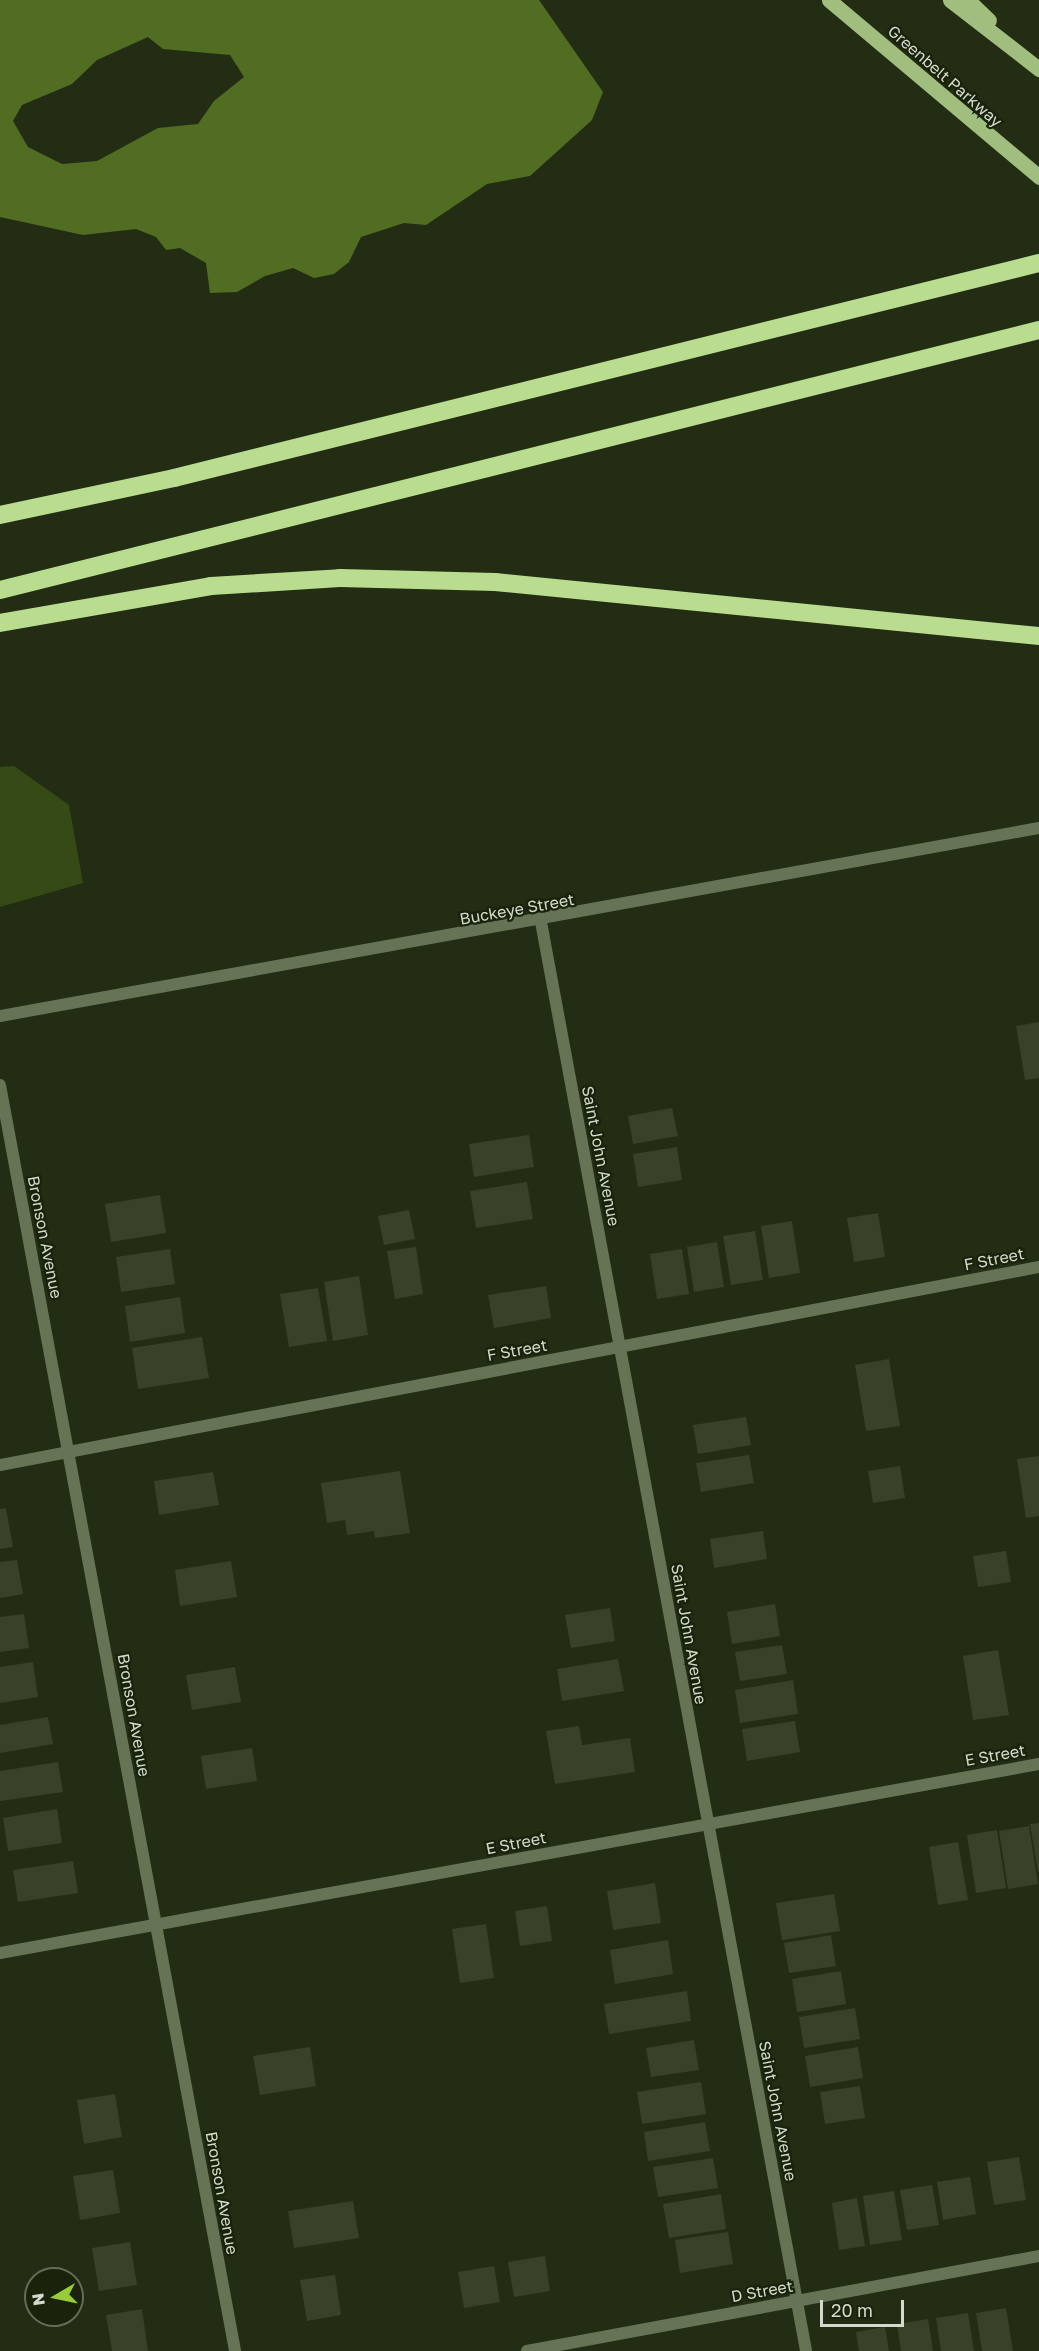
<!DOCTYPE html>
<html>
<head>
<meta charset="utf-8">
<style>
	body { margin:0 }
	#map { position:relative; width:1039px; height:2351px; overflow:hidden; background:#232d14; font-family:"Golos Text",sans-serif }
	div>[style] { position:absolute }
	.green>* { inset:0; background:#364a15 }
	.water>* { inset:0; background:#516d21 }
	.building>* { inset:0; background:#374228 }
	.street>* { height:12px; margin:-6px; padding:0 6px; transform-origin:6px; border-radius:6px; background:#667355 }
	.primary>* { height:15px; margin:-7.5px; padding:0 7.5px; transform-origin:7.5px; border-radius:7.5px; background:#a2be7e }
	.highway>* { height:18px; margin:-9px; padding:0 9px; transform-origin:9px; border-radius:9px; background:#badc8e }
	span { translate:-50% -50%; white-space:nowrap; text-align:center; line-height:1.15; -webkit-text-stroke:4.5px #19230b; paint-order:stroke }
	.street-label { font-size:16px; color:#d3dacb }
	.north { position:absolute; left:24px; top:2267px; width:60px; height:60px; box-sizing:border-box; background:#19230b; border:2px solid #636c58; border-radius:50%; rotate:261deg; font-size:16px; font-weight:700; line-height:24px; text-align:center; color:#d3dacb }
	.north::after { content:''; display:block; margin:auto; width:21px; height:27px; background:#97cc38; clip-path:polygon(50% 0,100% 100%,50% 72%,0 100%) }
	.scale { position:absolute; left:820px; top:2300px; width:84px; height:27px; box-sizing:border-box; border:3px solid #d3dacb; border-top:0; padding-left:8px; font-size:18px; line-height:21px; white-space:nowrap; color:#d3dacb; -webkit-text-stroke:4px #19230b; paint-order:stroke }
</style>
</head>
<body>
<div id="map">
	<div class="green">
		<div style="clip-path:polygon(14px 766px,69px 805px,83px 883px,0 907px,0 767px)"></div>
	</div>
	<div class="water">
		<div style="clip-path:polygon(evenodd,0 0,539px 0,603px 92px,592px 120px,530px 176px,487px 184px,426px 225px,404px 223px,361px 237px,349px 262px,334px 274px,314px 278px,293px 268px,265px 276px,237px 292px,210px 293px,206px 263px,180px 248px,166px 250px,156px 237px,136px 229px,83px 235px,0 217px,0 0,148px 37px,163px 49px,230px 55px,244px 77px,214px 101px,198px 124px,158px 128px,97px 161px,62px 164px,28px 147px,13px 121px,22px 105px,72px 84px,97px 60px,148px 37px)"></div>
	</div>
	<div class="building">
		<div style="clip-path:polygon(1039px 1022px,1039px 1078px,1025px 1080px,1016px 1026px)"></div>
		<div style="clip-path:polygon(672px 1108px,678px 1136px,633px 1144px,628px 1116px)"></div>
		<div style="clip-path:polygon(529px 1135px,534px 1167px,474px 1177px,469px 1144px)"></div>
		<div style="clip-path:polygon(677px 1147px,682px 1180px,638px 1187px,633px 1154px)"></div>
		<div style="clip-path:polygon(527px 1182px,533px 1219px,476px 1228px,470px 1191px)"></div>
		<div style="clip-path:polygon(160px 1195px,166px 1233px,111px 1242px,105px 1204px)"></div>
		<div style="clip-path:polygon(409px 1210px,415px 1239px,384px 1245px,378px 1216px)"></div>
		<div style="clip-path:polygon(878px 1213px,885px 1257px,854px 1262px,847px 1218px)"></div>
		<div style="clip-path:polygon(792px 1221px,800px 1273px,769px 1278px,761px 1226px)"></div>
		<div style="clip-path:polygon(755px 1231px,763px 1280px,731px 1285px,723px 1236px)"></div>
		<div style="clip-path:polygon(717px 1242px,724px 1287px,694px 1292px,687px 1247px)"></div>
		<div style="clip-path:polygon(416px 1247px,423px 1294px,395px 1299px,387px 1251px)"></div>
		<div style="clip-path:polygon(170px 1249px,175px 1284px,121px 1292px,116px 1257px)"></div>
		<div style="clip-path:polygon(682px 1249px,689px 1294px,657px 1299px,650px 1254px)"></div>
		<div style="clip-path:polygon(359px 1276px,368px 1335px,333px 1341px,324px 1282px)"></div>
		<div style="clip-path:polygon(546px 1286px,551px 1318px,494px 1328px,488px 1295px)"></div>
		<div style="clip-path:polygon(318px 1288px,327px 1341px,289px 1347px,280px 1294px)"></div>
		<div style="clip-path:polygon(180px 1297px,185px 1333px,130px 1342px,125px 1306px)"></div>
		<div style="clip-path:polygon(202px 1337px,209px 1378px,138px 1389px,132px 1348px)"></div>
		<div style="clip-path:polygon(889px 1359px,900px 1426px,866px 1431px,855px 1365px)"></div>
		<div style="clip-path:polygon(746px 1417px,751px 1445px,698px 1454px,693px 1425px)"></div>
		<div style="clip-path:polygon(749px 1455px,754px 1483px,701px 1492px,696px 1463px)"></div>
		<div style="clip-path:polygon(1039px 1456px,1039px 1516px,1026px 1518px,1017px 1459px)"></div>
		<div style="clip-path:polygon(900px 1466px,905px 1498px,873px 1503px,868px 1471px)"></div>
		<div style="clip-path:polygon(400px 1471px,410px 1533px,375px 1538px,374px 1531px,347px 1535px,345px 1520px,327px 1523px,321px 1483px)"></div>
		<div style="clip-path:polygon(213px 1472px,219px 1505px,159px 1515px,154px 1481px)"></div>
		<div style="clip-path:polygon(6px 1508px,13px 1547px,0 1549px,0 1509px)"></div>
		<div style="clip-path:polygon(763px 1531px,767px 1559px,714px 1568px,710px 1539px)"></div>
		<div style="clip-path:polygon(1006px 1551px,1011px 1582px,978px 1587px,973px 1556px)"></div>
		<div style="clip-path:polygon(17px 1560px,23px 1594px,0 1598px,0 1562px)"></div>
		<div style="clip-path:polygon(231px 1561px,237px 1597px,180px 1606px,175px 1570px)"></div>
		<div style="clip-path:polygon(775px 1604px,780px 1636px,732px 1644px,727px 1612px)"></div>
		<div style="clip-path:polygon(610px 1608px,615px 1641px,571px 1648px,565px 1615px)"></div>
		<div style="clip-path:polygon(24px 1614px,29px 1648px,0 1652px,0 1617px)"></div>
		<div style="clip-path:polygon(782px 1645px,787px 1674px,740px 1681px,735px 1652px)"></div>
		<div style="clip-path:polygon(998px 1650px,1009px 1715px,973px 1720px,963px 1656px)"></div>
		<div style="clip-path:polygon(618px 1659px,624px 1691px,562px 1701px,557px 1669px)"></div>
		<div style="clip-path:polygon(33px 1662px,38px 1697px,0 1703px,0 1667px)"></div>
		<div style="clip-path:polygon(235px 1667px,241px 1702px,192px 1710px,186px 1675px)"></div>
		<div style="clip-path:polygon(793px 1680px,798px 1714px,740px 1723px,735px 1690px)"></div>
		<div style="clip-path:polygon(48px 1717px,53px 1744px,0 1753px,0 1725px)"></div>
		<div style="clip-path:polygon(795px 1721px,800px 1752px,747px 1761px,742px 1729px)"></div>
		<div style="clip-path:polygon(579px 1726px,582px 1745px,630px 1738px,635px 1772px,555px 1784px,546px 1731px)"></div>
		<div style="clip-path:polygon(252px 1748px,257px 1781px,206px 1789px,201px 1756px)"></div>
		<div style="clip-path:polygon(58px 1762px,63px 1792px,0 1801px,0 1771px)"></div>
		<div style="clip-path:polygon(57px 1809px,62px 1843px,8px 1851px,3px 1818px)"></div>
		<div style="clip-path:polygon(1039px 1823px,1039px 1872px,1038px 1872px,1030px 1824px)"></div>
		<div style="clip-path:polygon(1029px 1826px,1038px 1884px,1008px 1889px,999px 1831px)"></div>
		<div style="clip-path:polygon(997px 1830px,1006px 1888px,976px 1893px,967px 1835px)"></div>
		<div style="clip-path:polygon(958px 1842px,968px 1900px,938px 1905px,929px 1847px)"></div>
		<div style="clip-path:polygon(73px 1861px,78px 1893px,18px 1902px,13px 1870px)"></div>
		<div style="clip-path:polygon(655px 1883px,661px 1923px,613px 1930px,607px 1891px)"></div>
		<div style="clip-path:polygon(834px 1894px,840px 1931px,782px 1940px,776px 1903px)"></div>
		<div style="clip-path:polygon(547px 1906px,552px 1941px,520px 1946px,515px 1911px)"></div>
		<div style="clip-path:polygon(486px 1924px,494px 1978px,460px 1983px,452px 1929px)"></div>
		<div style="clip-path:polygon(831px 1935px,836px 1966px,789px 1973px,784px 1943px)"></div>
		<div style="clip-path:polygon(668px 1940px,673px 1974px,615px 1984px,610px 1950px)"></div>
		<div style="clip-path:polygon(841px 1971px,846px 2004px,797px 2012px,792px 1979px)"></div>
		<div style="clip-path:polygon(687px 1991px,691px 2021px,609px 2034px,604px 2004px)"></div>
		<div style="clip-path:polygon(855px 2008px,860px 2039px,804px 2048px,799px 2017px)"></div>
		<div style="clip-path:polygon(694px 2040px,699px 2070px,651px 2077px,646px 2048px)"></div>
		<div style="clip-path:polygon(310px 2047px,316px 2086px,260px 2095px,253px 2056px)"></div>
		<div style="clip-path:polygon(858px 2047px,863px 2078px,810px 2087px,805px 2056px)"></div>
		<div style="clip-path:polygon(701px 2082px,706px 2114px,642px 2124px,637px 2092px)"></div>
		<div style="clip-path:polygon(860px 2086px,865px 2118px,825px 2124px,820px 2092px)"></div>
		<div style="clip-path:polygon(115px 2094px,122px 2137px,84px 2144px,77px 2100px)"></div>
		<div style="clip-path:polygon(705px 2122px,710px 2151px,648px 2161px,644px 2132px)"></div>
		<div style="clip-path:polygon(1019px 2157px,1026px 2200px,994px 2205px,987px 2162px)"></div>
		<div style="clip-path:polygon(713px 2158px,718px 2188px,658px 2197px,653px 2167px)"></div>
		<div style="clip-path:polygon(113px 2170px,120px 2213px,80px 2220px,73px 2176px)"></div>
		<div style="clip-path:polygon(970px 2177px,976px 2214px,943px 2220px,937px 2182px)"></div>
		<div style="clip-path:polygon(932px 2185px,939px 2225px,907px 2230px,900px 2190px)"></div>
		<div style="clip-path:polygon(894px 2191px,902px 2240px,870px 2245px,863px 2196px)"></div>
		<div style="clip-path:polygon(721px 2194px,726px 2229px,669px 2238px,663px 2204px)"></div>
		<div style="clip-path:polygon(857px 2198px,865px 2246px,839px 2250px,832px 2203px)"></div>
		<div style="clip-path:polygon(353px 2201px,359px 2238px,294px 2248px,288px 2211px)"></div>
		<div style="clip-path:polygon(728px 2232px,733px 2264px,680px 2273px,675px 2240px)"></div>
		<div style="clip-path:polygon(130px 2242px,137px 2285px,99px 2291px,92px 2248px)"></div>
		<div style="clip-path:polygon(545px 2256px,550px 2291px,514px 2297px,508px 2262px)"></div>
		<div style="clip-path:polygon(494px 2266px,500px 2302px,464px 2308px,458px 2272px)"></div>
		<div style="clip-path:polygon(335px 2275px,341px 2315px,307px 2321px,300px 2280px)"></div>
		<div style="clip-path:polygon(1006px 2308px,1013px 2351px,982px 2351px,976px 2313px)"></div>
		<div style="clip-path:polygon(142px 2309px,148px 2351px,112px 2351px,106px 2315px)"></div>
		<div style="clip-path:polygon(968px 2313px,974px 2351px,941px 2351px,936px 2318px)"></div>
		<div style="clip-path:polygon(928px 2319px,933px 2351px,901px 2351px,897px 2324px)"></div>
		<div style="clip-path:polygon(885px 2327px,889px 2351px,859px 2351px,856px 2332px)"></div>
	</div>
	<div class="street">
		<div style="left:541px;top:922px;width:1453px;rotate:79.49deg"></div>
		<div style="left:0;top:1016px;width:1056px;rotate:-10.26deg"></div>
		<div style="left:0;top:1085px;width:1288px;rotate:79.48deg"></div>
		<div style="left:0;top:1465px;width:1058px;rotate:-10.79deg"></div>
		<div style="left:0;top:1953px;width:1056px;rotate:-10.31deg"></div>
		<div style="left:527px;top:2351px;width:521px;rotate:-10.51deg"></div>
	</div>
	<div class="primary">
		<div style="left:829px;top:0;width:275px;rotate:40.1deg"></div>
		<div style="left:950px;top:0;width:113px;rotate:37.8deg"></div>
		<div style="left:968px;top:0;width:29px;rotate:44deg"></div>
	</div>
	<div class="highway">
		<div style="left:0;top:515px;width:178px;rotate:-12deg"></div>
		<div style="left:174px;top:478px;width:891px;rotate:-13.96deg"></div>
		<div style="left:0;top:590px;width:1071px;rotate:-14.05deg"></div>
		<div style="left:0;top:623px;width:214px;rotate:-9.9deg"></div>
		<div style="left:211px;top:586px;width:129px;rotate:-3.5deg"></div>
		<div style="left:340px;top:578px;width:155px;rotate:1.5deg"></div>
		<div style="left:495px;top:582px;width:547px;rotate:5.67deg"></div>
	</div>
	<div class="street-label">
		<span style="left:945px;top:76px;rotate:41deg">Greenbelt Parkway</span>
		<span style="left:517px;top:909px;rotate:-10deg">Buckeye Street</span>
		<span style="left:601px;top:1156px;rotate:79deg">Saint John Avenue</span>
		<span style="left:45px;top:1237px;rotate:79deg">Bronson Avenue</span>
		<span style="left:994px;top:1259px;rotate:-11deg">F Street</span>
		<span style="left:517px;top:1350px;rotate:-10deg">F Street</span>
		<span style="left:689px;top:1634px;rotate:80deg">Saint John Avenue</span>
		<span style="left:134px;top:1715px;rotate:80deg">Bronson Avenue</span>
		<span style="left:995px;top:1755px;rotate:-10deg">E Street</span>
		<span style="left:516px;top:1843px;rotate:-11deg">E Street</span>
		<span style="left:778px;top:2111px;rotate:79deg">Saint John Avenue</span>
		<span style="left:222px;top:2193px;rotate:80deg">Bronson Avenue</span>
		<span style="left:762px;top:2291px;rotate:-10deg">D Street</span>
	</div>
	<div class="north">N</div>
	<div class="scale">20 m</div>
</div>
</body>
</html>
